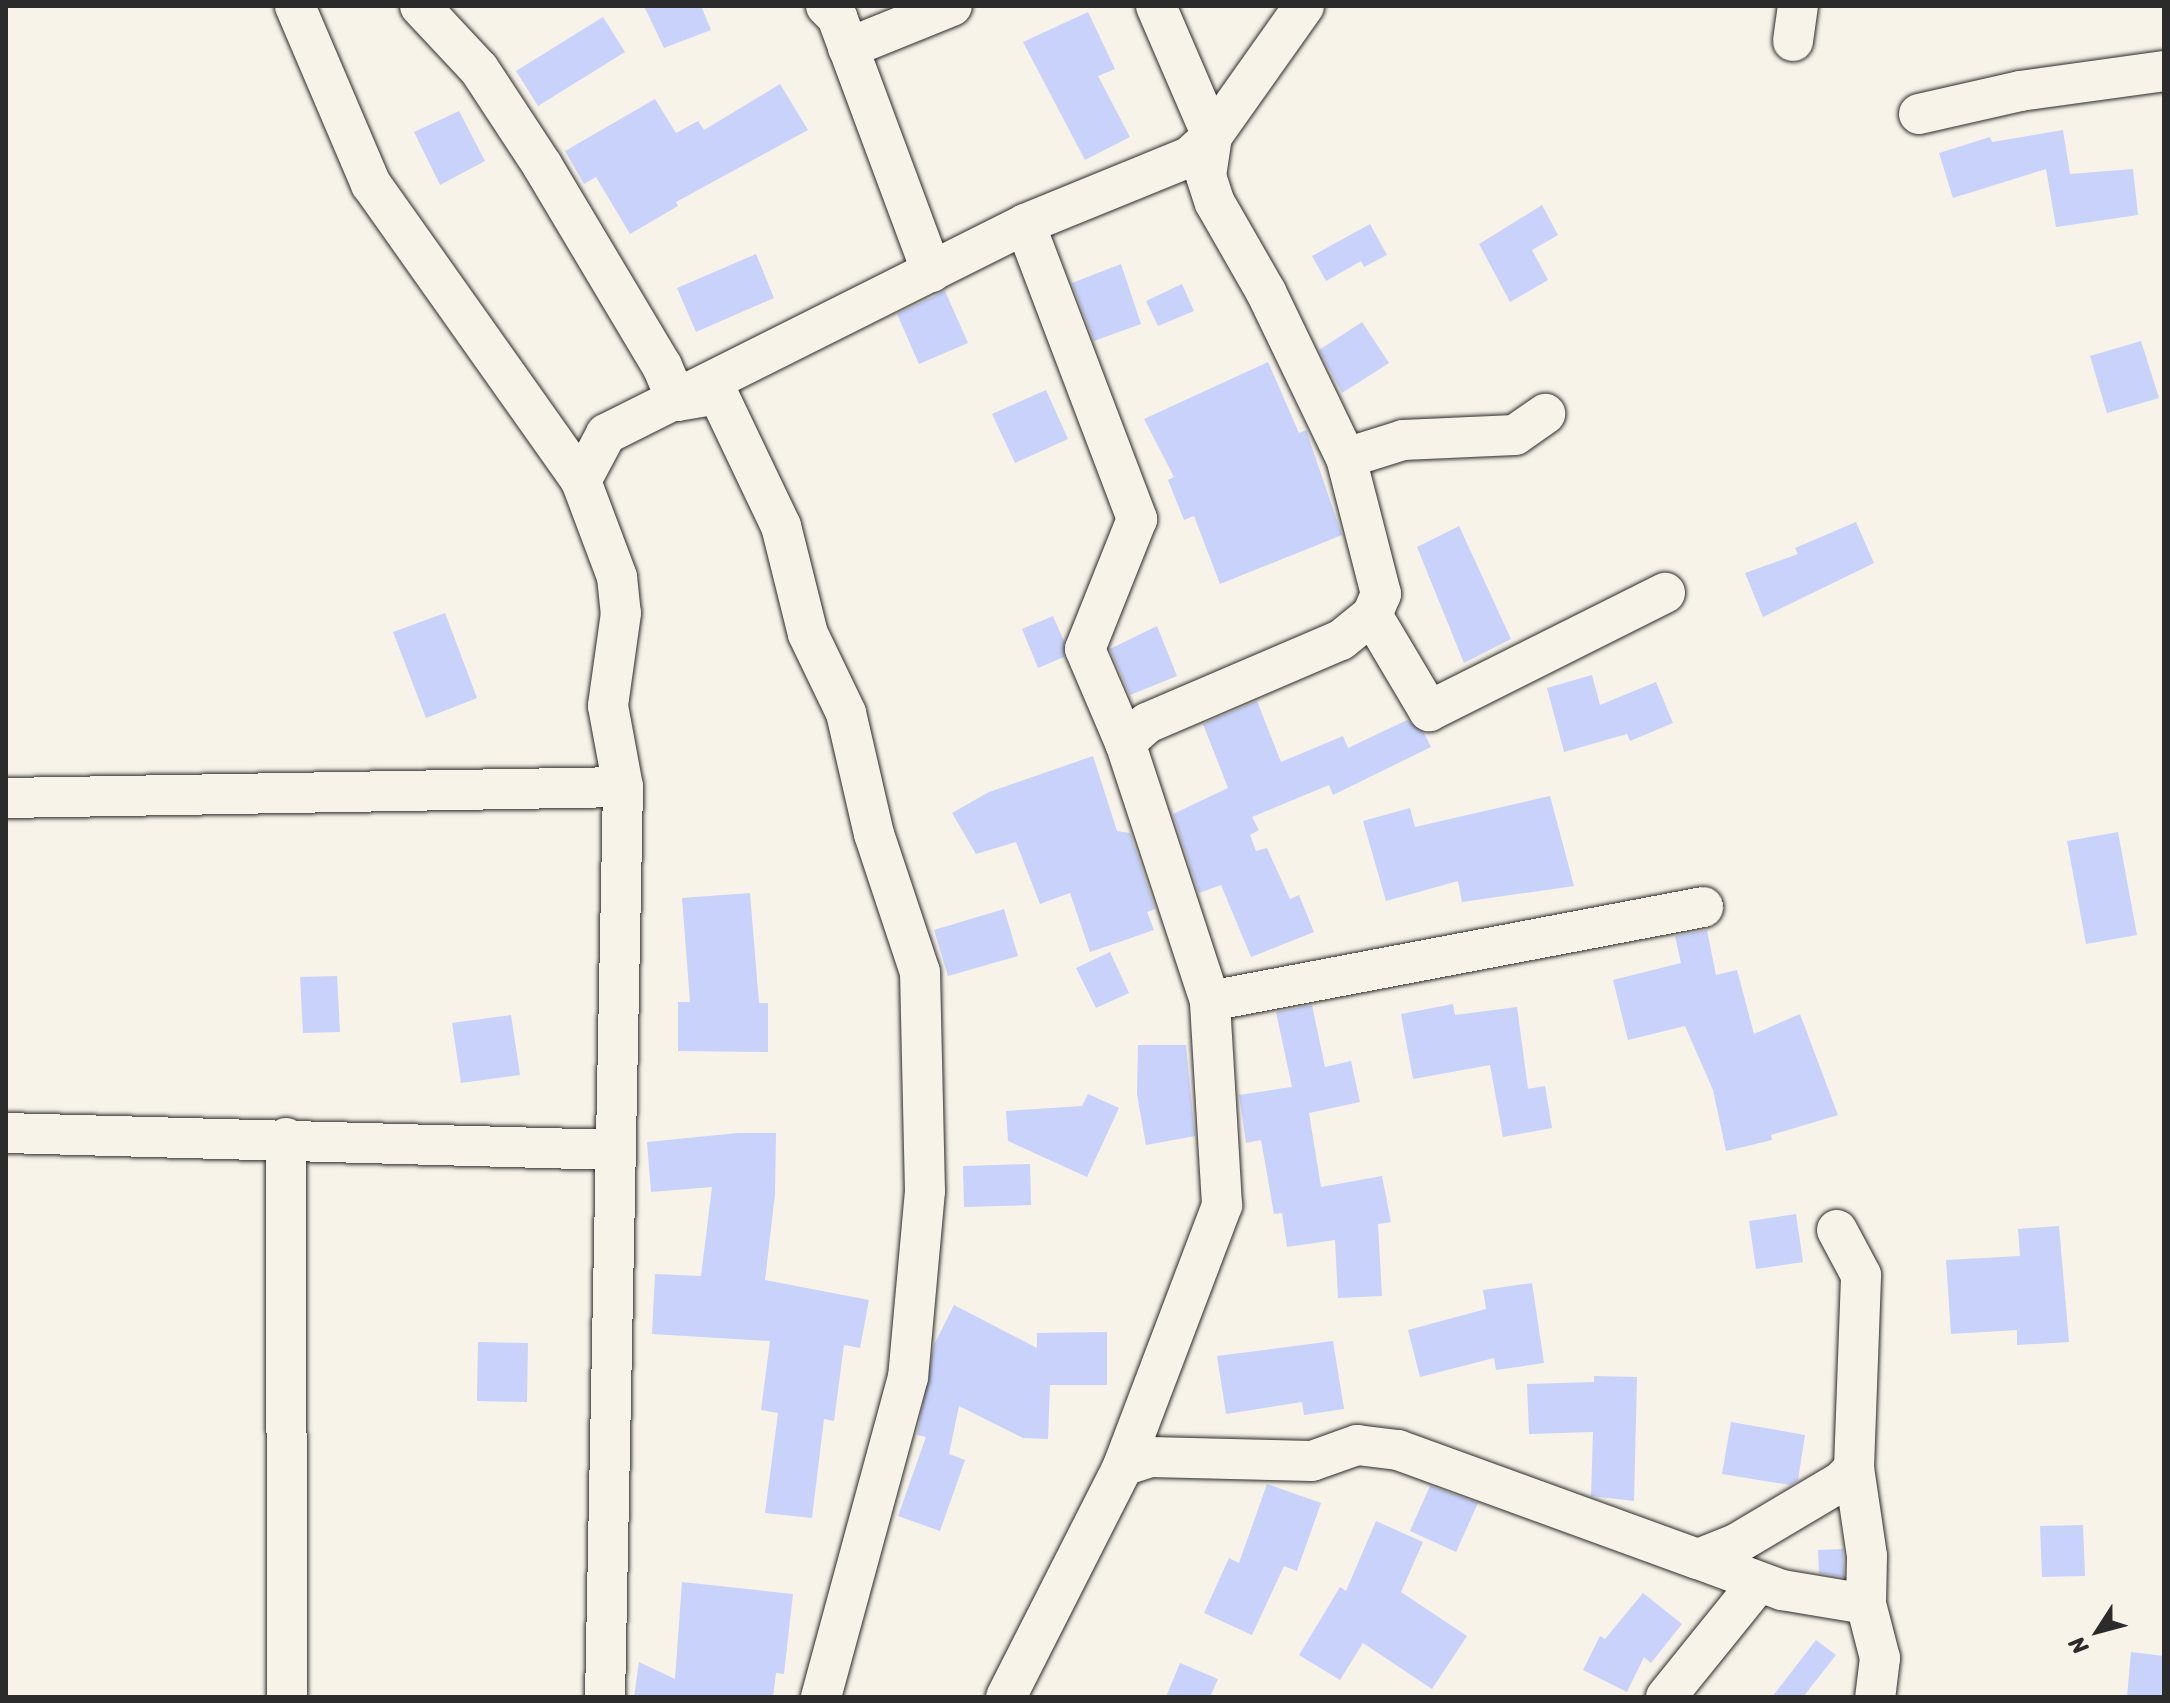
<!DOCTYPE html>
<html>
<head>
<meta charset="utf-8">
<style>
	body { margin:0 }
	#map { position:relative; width:2170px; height:1703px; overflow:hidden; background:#f7f3e8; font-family:Sriracha,sans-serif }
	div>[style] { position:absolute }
	.building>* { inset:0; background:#c9d2fa }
	.roads { filter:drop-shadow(0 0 2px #2b2b2b) drop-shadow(0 0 2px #2b2b2b) }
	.minor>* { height:40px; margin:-20px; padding:0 20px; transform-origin:20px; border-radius:20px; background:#f7f3e8 }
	span { translate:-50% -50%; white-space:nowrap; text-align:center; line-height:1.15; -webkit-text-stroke:8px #f7f3e8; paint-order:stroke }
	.frame { position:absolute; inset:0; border:8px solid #2b2b2b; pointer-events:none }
	.north { position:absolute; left:2058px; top:1591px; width:80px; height:80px; -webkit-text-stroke:6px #f7f3e8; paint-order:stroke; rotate:234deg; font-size:22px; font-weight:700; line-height:32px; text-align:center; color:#2b2b2b }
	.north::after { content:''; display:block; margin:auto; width:28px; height:36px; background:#2b2b2b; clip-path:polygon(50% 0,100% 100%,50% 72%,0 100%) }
</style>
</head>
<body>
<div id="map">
	<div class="building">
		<div style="clip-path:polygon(644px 6px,701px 6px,711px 30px,664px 48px)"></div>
		<div style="clip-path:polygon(1088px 12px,1115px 69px,1098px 76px,1130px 137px,1085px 160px,1023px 42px)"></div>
		<div style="clip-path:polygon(603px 17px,625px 52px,538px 106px,516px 71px)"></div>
		<div style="clip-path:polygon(780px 84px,808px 130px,676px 202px,678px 206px,630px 234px,596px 177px,584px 184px,565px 151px,655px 99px,676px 133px,698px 121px,704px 130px)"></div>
		<div style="clip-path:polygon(459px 111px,485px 161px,440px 185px,414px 132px)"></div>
		<div style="clip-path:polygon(2063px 130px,2070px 174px,2133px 169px,2138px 215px,2056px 227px,2046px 169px,1953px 198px,1939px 153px,1990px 137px,1992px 142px)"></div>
		<div style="clip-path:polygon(1542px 205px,1558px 235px,1532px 250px,1548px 280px,1510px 302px,1479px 244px)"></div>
		<div style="clip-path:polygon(1370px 224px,1387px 255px,1364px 267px,1361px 261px,1326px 281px,1312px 256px)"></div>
		<div style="clip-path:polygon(756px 254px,774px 298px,696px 332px,677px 288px)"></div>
		<div style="clip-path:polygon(1121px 264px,1141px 324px,1094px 341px,1072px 283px)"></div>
		<div style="clip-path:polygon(1182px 284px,1194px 311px,1158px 326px,1146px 301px)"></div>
		<div style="clip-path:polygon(945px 291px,968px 343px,919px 364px,897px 314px)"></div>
		<div style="clip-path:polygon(1362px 322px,1389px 363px,1342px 393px,1319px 350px)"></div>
		<div style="clip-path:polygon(2141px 341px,2159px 398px,2107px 413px,2090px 356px)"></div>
		<div style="clip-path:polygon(1268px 362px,1299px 433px,1306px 430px,1342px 535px,1220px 584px,1194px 516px,1184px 520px,1168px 480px,1174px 477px,1144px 419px)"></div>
		<div style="clip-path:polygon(1046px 390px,1068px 439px,1015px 463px,992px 414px)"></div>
		<div style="clip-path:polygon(1856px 522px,1874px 563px,1763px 617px,1745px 573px,1798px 554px,1795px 548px)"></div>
		<div style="clip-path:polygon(1459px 526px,1511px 639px,1464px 663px,1417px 547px)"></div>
		<div style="clip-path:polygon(445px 613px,477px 698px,426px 718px,393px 632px)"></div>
		<div style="clip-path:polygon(1053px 616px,1064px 641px,1064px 657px,1038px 668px,1022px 629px)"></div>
		<div style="clip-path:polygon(1157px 626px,1177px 676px,1130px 695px,1110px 649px)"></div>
		<div style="clip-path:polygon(1592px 675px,1600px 705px,1656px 682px,1673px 723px,1630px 741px,1627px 734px,1564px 752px,1547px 688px)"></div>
		<div style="clip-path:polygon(1257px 701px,1281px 762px,1343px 736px,1348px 748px,1407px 720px,1424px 733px,1431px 747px,1333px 795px,1329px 785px,1252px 817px,1259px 830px,1250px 835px,1256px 851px,1267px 848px,1290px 899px,1299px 895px,1314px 932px,1251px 957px,1221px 885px,1199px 893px,1173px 814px,1228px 788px,1203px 724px)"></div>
		<div style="clip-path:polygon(1093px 756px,1117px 831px,1130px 833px,1155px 909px,1147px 912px,1154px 930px,1090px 952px,1070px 893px,1040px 904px,1016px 842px,976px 854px,952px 813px,989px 792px)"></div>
		<div style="clip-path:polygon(1550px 796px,1574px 886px,1462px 902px,1458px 881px,1386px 901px,1363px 821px,1410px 808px,1415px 827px)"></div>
		<div style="clip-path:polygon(2118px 832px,2137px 935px,2086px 944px,2067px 841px)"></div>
		<div style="clip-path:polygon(750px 893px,759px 1003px,768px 1003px,768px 1052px,678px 1051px,678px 1002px,690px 1002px,682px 898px)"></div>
		<div style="clip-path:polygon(1004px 909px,1018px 956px,948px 976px,934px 930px)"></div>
		<div style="clip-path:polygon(1707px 930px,1716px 975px,1737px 970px,1754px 1034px,1800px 1014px,1838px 1115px,1771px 1135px,1772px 1140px,1726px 1151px,1713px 1090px,1685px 1026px,1628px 1040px,1613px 980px,1681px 963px,1675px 936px)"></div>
		<div style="clip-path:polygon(1110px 952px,1129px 993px,1096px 1008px,1076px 968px)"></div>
		<div style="clip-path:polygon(337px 976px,340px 1032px,303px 1033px,300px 977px)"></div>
		<div style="clip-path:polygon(1453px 1004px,1455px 1015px,1517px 1007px,1528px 1089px,1545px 1086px,1552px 1128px,1503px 1137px,1490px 1065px,1413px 1079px,1401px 1014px)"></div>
		<div style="clip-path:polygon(1312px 1005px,1325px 1067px,1351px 1061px,1360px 1102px,1309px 1113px,1321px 1187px,1382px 1176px,1391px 1222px,1378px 1224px,1382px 1296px,1338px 1298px,1335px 1240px,1287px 1247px,1282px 1213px,1274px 1214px,1261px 1140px,1246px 1143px,1239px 1095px,1292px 1087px,1276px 1012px)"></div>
		<div style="clip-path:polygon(511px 1015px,520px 1075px,461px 1083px,452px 1023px)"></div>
		<div style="clip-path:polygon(1138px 1045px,1186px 1045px,1195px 1136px,1146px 1145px,1137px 1095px)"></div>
		<div style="clip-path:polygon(1088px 1094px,1119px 1108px,1087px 1177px,1008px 1141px,1006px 1111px,1082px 1106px)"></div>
		<div style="clip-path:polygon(738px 1133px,776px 1133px,775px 1194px,765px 1280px,869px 1300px,860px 1348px,844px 1345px,834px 1421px,824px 1419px,812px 1518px,765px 1513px,778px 1413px,761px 1410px,770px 1341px,652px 1334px,655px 1274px,701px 1276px,712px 1187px,651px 1192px,647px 1142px)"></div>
		<div style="clip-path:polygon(1030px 1164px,1031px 1205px,964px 1207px,963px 1166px)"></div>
		<div style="clip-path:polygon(1796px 1214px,1803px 1262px,1756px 1269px,1749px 1221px)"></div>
		<div style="clip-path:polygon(2059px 1226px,2069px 1342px,2017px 1345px,2017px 1330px,1951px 1334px,1946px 1260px,2020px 1256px,2018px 1229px)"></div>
		<div style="clip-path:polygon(1532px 1283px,1544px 1363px,1496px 1370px,1494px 1358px,1420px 1377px,1408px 1330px,1486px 1309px,1483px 1290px)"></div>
		<div style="clip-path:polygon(954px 1305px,1037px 1348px,1037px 1333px,1107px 1332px,1107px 1385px,1050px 1385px,1048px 1439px,1023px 1438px,959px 1406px,949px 1454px,965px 1460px,940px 1531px,898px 1516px,926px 1437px,917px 1435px,934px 1345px)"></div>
		<div style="clip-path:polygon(1333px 1341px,1344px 1409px,1304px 1415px,1302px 1402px,1226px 1414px,1217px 1356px)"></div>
		<div style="clip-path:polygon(478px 1342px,528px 1343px,527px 1402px,477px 1401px)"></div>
		<div style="clip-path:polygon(1594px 1376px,1637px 1377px,1634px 1501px,1591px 1496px,1593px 1432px,1529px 1434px,1527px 1384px,1594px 1382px)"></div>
		<div style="clip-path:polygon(1731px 1422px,1805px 1435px,1798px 1480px,1790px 1485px,1722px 1474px)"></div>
		<div style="clip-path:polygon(1267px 1484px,1321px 1503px,1297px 1571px,1284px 1566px,1252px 1635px,1204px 1613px,1229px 1558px,1239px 1563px)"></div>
		<div style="clip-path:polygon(1430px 1486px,1478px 1503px,1456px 1552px,1410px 1531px)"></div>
		<div style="clip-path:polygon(1376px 1521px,1423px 1542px,1401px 1592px,1467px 1636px,1432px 1689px,1363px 1643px,1340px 1680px,1299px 1655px,1340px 1587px,1346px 1591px)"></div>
		<div style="clip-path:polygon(2083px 1525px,2085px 1576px,2042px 1577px,2040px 1526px)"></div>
		<div style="clip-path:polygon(1843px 1549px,1844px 1577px,1819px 1573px,1818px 1550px)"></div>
		<div style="clip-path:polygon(682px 1582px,793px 1594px,784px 1674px,776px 1673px,773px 1697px,634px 1697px,639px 1662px,675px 1679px)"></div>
		<div style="clip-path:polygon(1643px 1593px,1682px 1624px,1651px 1663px,1644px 1657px,1627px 1692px,1583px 1670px,1600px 1636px,1605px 1639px)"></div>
		<div style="clip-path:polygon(1816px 1640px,1836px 1655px,1803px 1697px,1772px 1697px)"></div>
		<div style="clip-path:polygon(2131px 1652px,2164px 1656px,2164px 1697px,2127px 1697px)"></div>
		<div style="clip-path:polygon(1180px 1663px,1218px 1679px,1210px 1697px,1166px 1697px)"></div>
	</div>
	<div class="roads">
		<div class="minor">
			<div style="left:295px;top:6px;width:194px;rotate:66.9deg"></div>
			<div style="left:371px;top:184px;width:364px;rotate:54.7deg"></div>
			<div style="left:581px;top:481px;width:103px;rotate:69.4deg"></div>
			<div style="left:617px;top:577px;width:36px;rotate:84deg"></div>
			<div style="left:621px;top:613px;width:94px;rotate:98deg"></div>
			<div style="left:608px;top:706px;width:82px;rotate:79.5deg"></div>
			<div style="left:623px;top:787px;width:910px;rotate:91.13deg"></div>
			<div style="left:420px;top:6px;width:86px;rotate:46.9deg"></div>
			<div style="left:479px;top:69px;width:115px;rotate:56.7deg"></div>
			<div style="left:542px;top:165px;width:234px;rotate:59.2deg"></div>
			<div style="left:662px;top:366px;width:38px;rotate:67deg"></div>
			<div style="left:677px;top:401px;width:42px;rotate:-9.7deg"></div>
			<div style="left:718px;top:394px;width:146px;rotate:64.5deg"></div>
			<div style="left:781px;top:526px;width:111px;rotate:76deg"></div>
			<div style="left:808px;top:634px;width:88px;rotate:64.3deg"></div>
			<div style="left:846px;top:713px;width:124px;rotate:77deg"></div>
			<div style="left:874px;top:834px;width:145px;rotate:71.6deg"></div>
			<div style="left:920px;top:972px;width:219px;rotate:88.7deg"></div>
			<div style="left:925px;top:1191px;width:187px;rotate:95.2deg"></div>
			<div style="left:908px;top:1377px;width:332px;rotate:105.2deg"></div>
			<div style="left:826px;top:6px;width:16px;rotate:45deg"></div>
			<div style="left:837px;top:17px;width:272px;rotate:69.6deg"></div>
			<div style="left:1156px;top:6px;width:142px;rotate:66.7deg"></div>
			<div style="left:1212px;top:136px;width:40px;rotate:98.5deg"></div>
			<div style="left:1206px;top:176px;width:28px;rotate:72deg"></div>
			<div style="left:1215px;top:203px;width:103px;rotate:60.2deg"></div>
			<div style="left:1266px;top:292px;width:184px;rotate:64.3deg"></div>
			<div style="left:1793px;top:41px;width:35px;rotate:-82deg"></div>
			<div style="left:848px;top:48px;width:112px;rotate:-22deg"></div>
			<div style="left:1919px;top:114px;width:104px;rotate:-12.8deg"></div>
			<div style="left:2020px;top:91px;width:145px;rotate:-7.9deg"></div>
			<div style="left:1025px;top:224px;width:316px;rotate:69.2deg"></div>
			<div style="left:1137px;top:519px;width:140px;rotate:111.8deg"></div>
			<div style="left:1085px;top:649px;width:102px;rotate:66.9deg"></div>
			<div style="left:581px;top:481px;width:53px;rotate:-62deg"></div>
			<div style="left:606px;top:434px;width:469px;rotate:-26.6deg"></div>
			<div style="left:1025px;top:224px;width:177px;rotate:-22.2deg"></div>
			<div style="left:1189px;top:157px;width:31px;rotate:-42deg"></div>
			<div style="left:1212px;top:136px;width:159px;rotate:-54.7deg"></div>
			<div style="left:1372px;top:615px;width:112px;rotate:59.3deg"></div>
			<div style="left:1429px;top:711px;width:264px;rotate:-26.6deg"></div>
			<div style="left:6px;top:798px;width:617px;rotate:-1.02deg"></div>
			<div style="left:1210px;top:1001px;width:502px;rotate:-10.79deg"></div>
			<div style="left:6px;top:1133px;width:610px;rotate:1.6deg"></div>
			<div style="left:286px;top:1138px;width:559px;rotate:89.9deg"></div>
			<div style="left:1123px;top:1466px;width:28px;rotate:-18deg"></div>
			<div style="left:1150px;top:1457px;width:162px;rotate:1.4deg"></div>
			<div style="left:1312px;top:1461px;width:48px;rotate:-19.6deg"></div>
			<div style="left:1357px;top:1445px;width:41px;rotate:7deg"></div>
			<div style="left:1398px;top:1450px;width:319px;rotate:20deg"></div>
			<div style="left:1698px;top:1559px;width:41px;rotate:-21.5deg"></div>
			<div style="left:1736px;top:1544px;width:123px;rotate:-30.7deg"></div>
			<div style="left:1842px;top:1481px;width:18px;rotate:-47deg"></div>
			<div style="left:1854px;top:1468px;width:193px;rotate:-87.9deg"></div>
			<div style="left:1861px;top:1275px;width:51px;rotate:-118.1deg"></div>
			<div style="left:1854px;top:1468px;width:89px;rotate:81.6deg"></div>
			<div style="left:1867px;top:1556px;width:48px;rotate:91.2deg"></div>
			<div style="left:1866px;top:1604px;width:56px;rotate:75.5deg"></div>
			<div style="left:1880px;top:1658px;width:39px;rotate:97deg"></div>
			<div style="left:1698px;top:1559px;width:90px;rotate:20.3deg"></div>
			<div style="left:1782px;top:1590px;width:85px;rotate:9.5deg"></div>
			<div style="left:1006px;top:1697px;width:259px;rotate:-63.1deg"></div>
			<div style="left:1123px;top:1466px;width:279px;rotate:-69.2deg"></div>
			<div style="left:1222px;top:1205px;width:204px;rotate:-93.4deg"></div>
			<div style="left:1210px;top:1001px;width:272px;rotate:-108.2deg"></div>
			<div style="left:1125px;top:743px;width:30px;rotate:-42deg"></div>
			<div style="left:1147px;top:723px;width:211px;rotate:-23.2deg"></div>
			<div style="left:1341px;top:640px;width:40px;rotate:-39deg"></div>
			<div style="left:1372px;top:615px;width:23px;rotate:-67deg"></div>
			<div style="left:1381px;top:594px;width:140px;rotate:-104.4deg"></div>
			<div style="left:1346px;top:458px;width:60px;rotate:-17.5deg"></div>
			<div style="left:1403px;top:440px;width:112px;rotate:-2.6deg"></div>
			<div style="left:1515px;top:435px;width:37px;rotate:-35deg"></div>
			<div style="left:1666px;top:1697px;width:146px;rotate:-51.1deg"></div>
		</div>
	</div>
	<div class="frame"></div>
	<div class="north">N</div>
</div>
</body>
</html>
